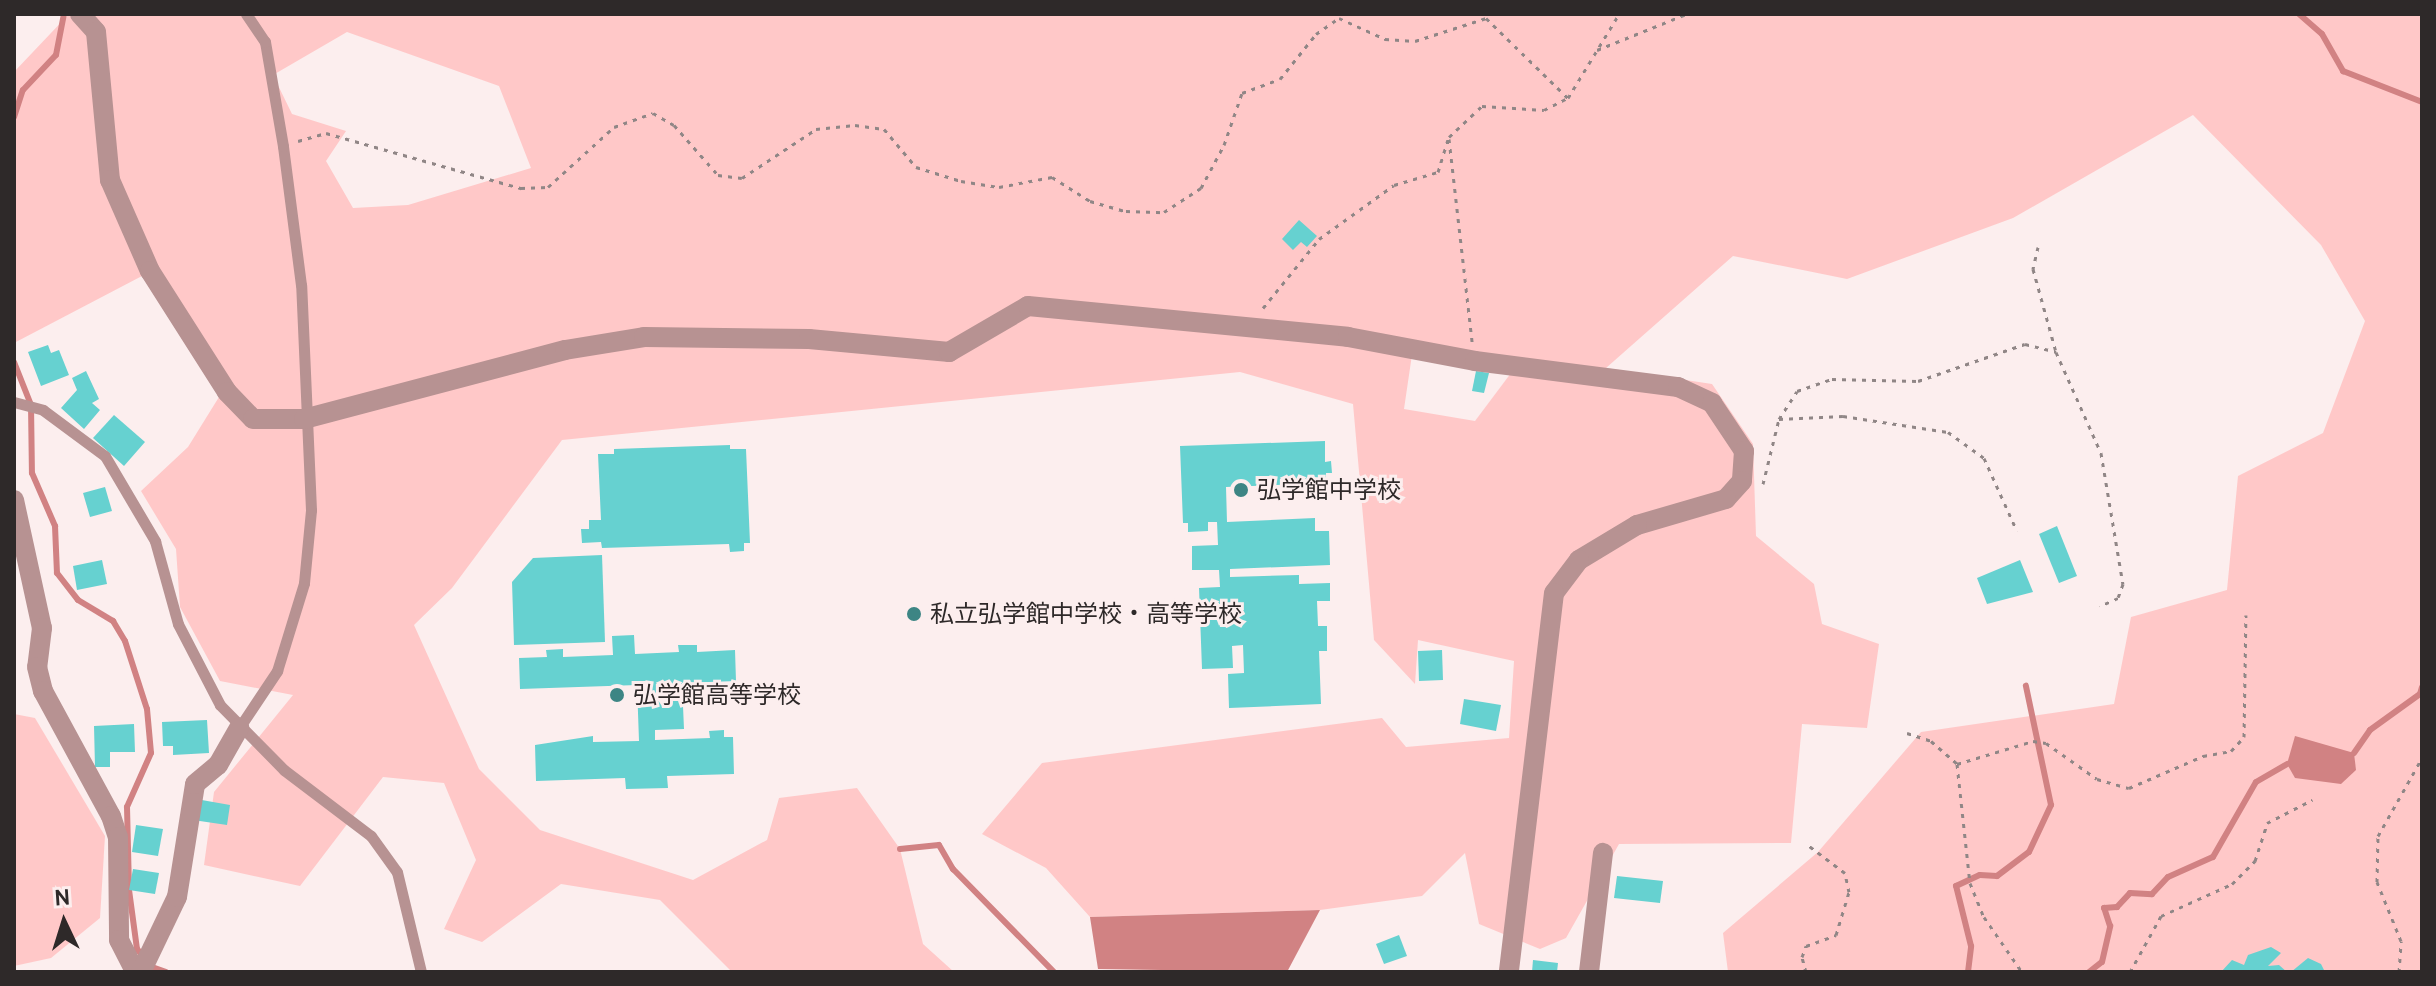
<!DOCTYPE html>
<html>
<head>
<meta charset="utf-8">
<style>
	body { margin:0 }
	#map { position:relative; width:2436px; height:986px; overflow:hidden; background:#fceeee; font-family:Cabin,"Noto Sans JP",sans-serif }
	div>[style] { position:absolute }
	.green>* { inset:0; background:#ffc8c8 }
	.water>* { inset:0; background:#d18283 }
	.stream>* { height:6px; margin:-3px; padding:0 3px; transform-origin:3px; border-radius:3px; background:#d18283 }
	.building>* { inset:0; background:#66d1d0 }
	.path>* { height:3px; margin-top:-1.5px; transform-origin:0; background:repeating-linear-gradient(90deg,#908686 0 4px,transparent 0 10px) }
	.service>* { height:11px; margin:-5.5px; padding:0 5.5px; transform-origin:5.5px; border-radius:5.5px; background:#b79292 }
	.minor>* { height:20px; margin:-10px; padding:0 10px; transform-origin:10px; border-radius:10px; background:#b79292 }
	.tertiary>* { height:20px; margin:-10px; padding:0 10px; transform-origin:10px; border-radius:10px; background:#b79292 }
	.dots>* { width:22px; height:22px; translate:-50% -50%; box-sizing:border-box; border:4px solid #fceeee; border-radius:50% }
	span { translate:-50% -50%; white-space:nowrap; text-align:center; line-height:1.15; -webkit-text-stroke:6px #fceeee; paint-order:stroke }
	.poi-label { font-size:24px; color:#2e2929 }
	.left { translate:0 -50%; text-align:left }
	.frame { position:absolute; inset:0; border:16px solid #2e2929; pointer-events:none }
	.north { position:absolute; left:24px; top:882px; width:80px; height:80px; -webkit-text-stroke:6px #fceeee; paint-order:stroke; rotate:356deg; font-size:22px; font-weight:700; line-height:32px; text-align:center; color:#2e2929 }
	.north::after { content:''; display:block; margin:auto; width:28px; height:36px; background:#2e2929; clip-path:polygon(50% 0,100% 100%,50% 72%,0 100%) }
</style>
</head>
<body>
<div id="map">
	<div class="green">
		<div style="clip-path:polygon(evenodd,69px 14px,2422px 14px,2422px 972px,1728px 972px,1723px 933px,1818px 852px,1921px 732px,2114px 704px,2131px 617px,2227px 590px,2238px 476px,2323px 433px,2365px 321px,2321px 245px,2193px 115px,2013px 218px,1847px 279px,1733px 256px,1606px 368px,1712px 384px,1753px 444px,1756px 536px,1814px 584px,1822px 624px,1879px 644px,1867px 728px,1802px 724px,1791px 843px,1619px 844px,1566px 938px,1540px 949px,1479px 924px,1465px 853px,1422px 896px,1320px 910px,1090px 917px,1046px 868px,982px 834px,1042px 763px,1382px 718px,1406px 747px,1509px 738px,1514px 661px,1418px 640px,1415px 684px,1374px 640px,1353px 404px,1240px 372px,562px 440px,452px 588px,414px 625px,479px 769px,540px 830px,693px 880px,767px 840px,779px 798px,857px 788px,900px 849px,923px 944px,954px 972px,732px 972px,660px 900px,561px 884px,482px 942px,444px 929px,476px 860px,444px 783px,383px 777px,300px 886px,204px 865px,214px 792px,293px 695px,220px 681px,180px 607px,176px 549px,141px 491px,188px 447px,219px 397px,142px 276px,14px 343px,14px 72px,69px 14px,347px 32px,499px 86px,531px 168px,408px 205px,353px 208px,326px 161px,346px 131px,292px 114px,273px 75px,347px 32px,69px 14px,1414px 341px,1520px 361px,1475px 421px,1404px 409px,1414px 341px)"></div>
		<div style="clip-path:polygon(14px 714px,35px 718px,105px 836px,100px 918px,51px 958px,14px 966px)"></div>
	</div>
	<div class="water">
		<div style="clip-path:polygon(2295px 736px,2354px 753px,2356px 770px,2341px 784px,2295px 778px,2287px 764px)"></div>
		<div style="clip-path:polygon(1320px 910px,1287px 972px,1098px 969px,1090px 917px)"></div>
	</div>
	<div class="stream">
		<div style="left:2299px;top:14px;width:30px;rotate:41deg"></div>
		<div style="left:2322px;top:34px;width:43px;rotate:60.4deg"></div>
		<div style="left:2343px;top:71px;width:85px;rotate:21.4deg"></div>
		<div style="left:14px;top:117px;width:28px;rotate:-72deg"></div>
		<div style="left:23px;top:90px;width:48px;rotate:-46.7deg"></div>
		<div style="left:56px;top:55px;width:42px;rotate:-79deg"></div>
		<div style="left:14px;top:362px;width:46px;rotate:68.4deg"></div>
		<div style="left:31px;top:405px;width:68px;rotate:89.2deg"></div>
		<div style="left:32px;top:473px;width:58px;rotate:66.5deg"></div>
		<div style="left:55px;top:526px;width:47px;rotate:87.6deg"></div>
		<div style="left:57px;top:573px;width:34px;rotate:52deg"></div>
		<div style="left:78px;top:600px;width:41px;rotate:31deg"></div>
		<div style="left:113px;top:621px;width:23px;rotate:59deg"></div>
		<div style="left:125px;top:641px;width:71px;rotate:72.1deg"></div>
		<div style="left:147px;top:709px;width:44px;rotate:84.8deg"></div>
		<div style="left:151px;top:753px;width:59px;rotate:114deg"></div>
		<div style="left:127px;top:807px;width:83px;rotate:88.6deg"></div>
		<div style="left:129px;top:890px;width:60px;rotate:82.3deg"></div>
		<div style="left:137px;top:949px;width:23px;rotate:50deg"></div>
		<div style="left:152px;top:967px;width:15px;rotate:20deg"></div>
		<div style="left:2354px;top:753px;width:28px;rotate:-55deg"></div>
		<div style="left:2370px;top:730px;width:62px;rotate:-35.8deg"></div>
		<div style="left:2420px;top:694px;width:7px;rotate:-74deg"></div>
		<div style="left:900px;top:849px;width:39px;rotate:-6deg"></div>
		<div style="left:939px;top:845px;width:28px;rotate:60deg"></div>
		<div style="left:953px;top:869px;width:144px;rotate:45.6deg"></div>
		<div style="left:1968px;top:972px;width:26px;rotate:-83deg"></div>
		<div style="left:1971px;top:946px;width:62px;rotate:-104deg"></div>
		<div style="left:1956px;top:886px;width:26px;rotate:-25deg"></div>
		<div style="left:1980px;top:875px;width:17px;rotate:3deg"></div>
		<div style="left:1997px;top:876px;width:40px;rotate:-37deg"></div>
		<div style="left:2029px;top:852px;width:52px;rotate:-64.9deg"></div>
		<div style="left:2051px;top:805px;width:122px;rotate:-101.9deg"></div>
		<div style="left:2089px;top:972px;width:16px;rotate:-38deg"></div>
		<div style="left:2102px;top:962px;width:37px;rotate:-77deg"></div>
		<div style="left:2110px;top:926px;width:19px;rotate:-108deg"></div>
		<div style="left:2104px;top:908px;width:13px;rotate:-4deg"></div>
		<div style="left:2117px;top:907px;width:19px;rotate:-47deg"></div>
		<div style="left:2130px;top:893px;width:22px;rotate:3deg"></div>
		<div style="left:2152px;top:894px;width:23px;rotate:-47deg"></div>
		<div style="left:2168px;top:877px;width:49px;rotate:-24deg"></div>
		<div style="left:2213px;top:857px;width:86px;rotate:-60.2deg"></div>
		<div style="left:2256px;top:782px;width:36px;rotate:-30deg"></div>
	</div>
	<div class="building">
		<div style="clip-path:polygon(1299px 220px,1317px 236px,1307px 247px,1301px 242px,1293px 250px,1282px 239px)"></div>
		<div style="clip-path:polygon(48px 345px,51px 353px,59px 350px,69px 375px,41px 386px,28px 352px)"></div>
		<div style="clip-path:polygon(86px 371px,99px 399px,92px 403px,100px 410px,84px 429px,61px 408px,77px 390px,72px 378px)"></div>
		<div style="clip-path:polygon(1476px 371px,1489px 373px,1484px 393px,1472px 391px)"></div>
		<div style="clip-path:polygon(114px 415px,145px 442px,124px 466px,93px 438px)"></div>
		<div style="clip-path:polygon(1325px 441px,1325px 462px,1331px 461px,1332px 473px,1326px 473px,1326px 483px,1226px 487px,1227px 522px,1315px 518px,1315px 531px,1329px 531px,1330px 565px,1230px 569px,1230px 577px,1299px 575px,1299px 584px,1330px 583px,1330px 601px,1317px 601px,1318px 626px,1327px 626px,1327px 651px,1319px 651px,1321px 704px,1229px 708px,1228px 674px,1244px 673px,1243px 645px,1232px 646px,1233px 668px,1202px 669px,1199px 588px,1220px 587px,1219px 570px,1192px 570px,1192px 546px,1218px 545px,1217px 522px,1208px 522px,1208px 531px,1188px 532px,1188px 523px,1183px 523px,1180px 446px)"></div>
		<div style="clip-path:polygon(730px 445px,730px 449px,746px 449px,750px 543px,744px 543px,744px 551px,730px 552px,729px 544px,602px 548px,601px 542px,582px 543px,581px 529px,589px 529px,589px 520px,601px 520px,598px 454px,614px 454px,614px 449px)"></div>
		<div style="clip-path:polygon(105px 487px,112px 511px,90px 517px,83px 493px)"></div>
		<div style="clip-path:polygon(2057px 526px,2077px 576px,2059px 583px,2039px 534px)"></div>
		<div style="clip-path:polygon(602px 555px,605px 642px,514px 645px,512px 582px,533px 558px)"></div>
		<div style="clip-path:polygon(102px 560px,107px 584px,77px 590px,73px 566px)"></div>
		<div style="clip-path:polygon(2020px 560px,2033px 592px,1987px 604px,1977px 578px)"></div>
		<div style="clip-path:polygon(634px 635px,635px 654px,679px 652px,678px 645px,697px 645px,697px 652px,735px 650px,736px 681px,682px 683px,684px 729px,655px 730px,655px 740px,710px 738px,709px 731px,724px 730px,724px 737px,733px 737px,734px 774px,667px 776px,668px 788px,626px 789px,625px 778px,536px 781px,535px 745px,593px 736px,593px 742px,639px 741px,637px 685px,520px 689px,519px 658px,547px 657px,546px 650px,563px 649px,563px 657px,613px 655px,612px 636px)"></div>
		<div style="clip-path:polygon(1442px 650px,1443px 680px,1419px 681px,1418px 651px)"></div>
		<div style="clip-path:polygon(1464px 699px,1501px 705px,1496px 731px,1460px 724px)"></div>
		<div style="clip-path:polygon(207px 720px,209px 753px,173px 755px,173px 746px,163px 746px,162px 722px)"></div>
		<div style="clip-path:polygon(134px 724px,135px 752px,110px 752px,110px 767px,95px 767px,94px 726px)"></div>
		<div style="clip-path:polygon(196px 799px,230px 805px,227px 825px,193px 820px)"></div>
		<div style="clip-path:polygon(136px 825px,163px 829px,158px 856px,132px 852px)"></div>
		<div style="clip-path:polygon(133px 869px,159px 873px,155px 894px,129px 890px)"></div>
		<div style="clip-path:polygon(1617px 876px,1663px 881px,1660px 903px,1614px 898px)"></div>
		<div style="clip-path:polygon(1399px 935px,1407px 956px,1384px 964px,1376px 944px)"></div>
		<div style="clip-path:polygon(2271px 947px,2281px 953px,2268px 966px,2279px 965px,2287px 972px,2221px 972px,2232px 960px,2244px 965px,2248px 955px)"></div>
		<div style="clip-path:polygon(2308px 958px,2321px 964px,2325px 972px,2291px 972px)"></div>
		<div style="clip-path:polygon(1533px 960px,1558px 963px,1557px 972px,1532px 972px)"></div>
	</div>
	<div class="path">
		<div style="left:1597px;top:50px;width:96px;rotate:-22deg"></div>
		<div style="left:1449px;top:139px;width:204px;rotate:83.5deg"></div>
		<div style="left:298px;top:141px;width:29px;rotate:-16deg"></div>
		<div style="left:326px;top:133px;width:203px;rotate:15.8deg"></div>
		<div style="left:521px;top:188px;width:27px;rotate:-2deg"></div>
		<div style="left:548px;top:187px;width:89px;rotate:-42.3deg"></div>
		<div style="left:614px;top:127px;width:41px;rotate:-19.7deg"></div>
		<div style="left:653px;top:113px;width:24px;rotate:30deg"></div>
		<div style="left:674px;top:125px;width:67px;rotate:48.7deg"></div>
		<div style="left:718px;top:175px;width:24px;rotate:7deg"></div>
		<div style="left:742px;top:178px;width:89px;rotate:-33.5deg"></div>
		<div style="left:816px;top:129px;width:39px;rotate:-6deg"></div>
		<div style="left:855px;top:125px;width:29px;rotate:8deg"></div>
		<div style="left:884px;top:129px;width:50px;rotate:49.9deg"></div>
		<div style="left:916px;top:167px;width:47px;rotate:17.3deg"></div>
		<div style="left:961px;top:181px;width:38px;rotate:9deg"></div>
		<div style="left:999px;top:187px;width:54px;rotate:-10.7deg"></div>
		<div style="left:1052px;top:177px;width:45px;rotate:32.3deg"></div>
		<div style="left:1090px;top:201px;width:37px;rotate:16deg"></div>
		<div style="left:1126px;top:211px;width:38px;rotate:2deg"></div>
		<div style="left:1164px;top:212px;width:44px;rotate:-33deg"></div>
		<div style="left:1201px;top:188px;width:49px;rotate:-61.9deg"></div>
		<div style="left:1224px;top:145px;width:55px;rotate:-70.9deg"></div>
		<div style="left:1242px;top:93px;width:40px;rotate:-20.2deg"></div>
		<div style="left:1280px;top:79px;width:58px;rotate:-51.3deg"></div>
		<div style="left:1316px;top:34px;width:28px;rotate:-35deg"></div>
		<div style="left:1339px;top:18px;width:51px;rotate:24.5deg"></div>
		<div style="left:1385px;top:39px;width:30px;rotate:4deg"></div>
		<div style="left:1415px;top:41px;width:75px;rotate:-17.9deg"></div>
		<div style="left:1486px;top:18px;width:115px;rotate:44.3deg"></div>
		<div style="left:2038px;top:247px;width:23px;rotate:103deg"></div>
		<div style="left:2033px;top:269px;width:86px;rotate:74.5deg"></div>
		<div style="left:1263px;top:308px;width:89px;rotate:-50.9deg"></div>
		<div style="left:1319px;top:239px;width:92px;rotate:-35.8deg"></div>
		<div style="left:1394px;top:185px;width:46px;rotate:-16.5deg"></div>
		<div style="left:1438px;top:172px;width:37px;rotate:-73deg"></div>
		<div style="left:1449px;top:137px;width:45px;rotate:-43.2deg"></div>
		<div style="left:1482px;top:106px;width:62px;rotate:3.7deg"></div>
		<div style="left:1544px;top:110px;width:27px;rotate:-27deg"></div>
		<div style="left:1568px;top:98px;width:98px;rotate:-58.7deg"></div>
		<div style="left:1779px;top:419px;width:64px;rotate:-2.7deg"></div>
		<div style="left:1843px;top:416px;width:106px;rotate:8.7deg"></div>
		<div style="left:1948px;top:432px;width:44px;rotate:35.8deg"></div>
		<div style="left:1984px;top:458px;width:80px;rotate:65.7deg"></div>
		<div style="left:1763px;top:484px;width:67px;rotate:-76.2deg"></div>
		<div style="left:1779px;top:419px;width:33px;rotate:-57deg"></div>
		<div style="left:1797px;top:391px;width:37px;rotate:-19deg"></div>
		<div style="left:1832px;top:379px;width:86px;rotate:1.3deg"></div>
		<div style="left:1918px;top:381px;width:113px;rotate:-19.1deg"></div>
		<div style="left:2025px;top:344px;width:32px;rotate:14deg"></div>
		<div style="left:2056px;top:352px;width:111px;rotate:66deg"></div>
		<div style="left:2101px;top:453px;width:133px;rotate:80.5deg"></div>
		<div style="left:2123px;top:584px;width:15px;rotate:110deg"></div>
		<div style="left:2118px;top:598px;width:20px;rotate:156deg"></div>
		<div style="left:1907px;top:733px;width:25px;rotate:18deg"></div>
		<div style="left:1931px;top:741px;width:35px;rotate:41deg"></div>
		<div style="left:1957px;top:764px;width:120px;rotate:83.8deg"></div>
		<div style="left:1970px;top:883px;width:37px;rotate:68deg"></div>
		<div style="left:1984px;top:917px;width:67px;rotate:55.4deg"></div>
		<div style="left:1957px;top:764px;width:79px;rotate:-16.8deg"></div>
		<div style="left:2033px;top:741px;width:13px;rotate:9deg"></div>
		<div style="left:2046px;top:743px;width:62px;rotate:35.2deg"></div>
		<div style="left:2097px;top:779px;width:33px;rotate:16deg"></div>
		<div style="left:2129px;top:788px;width:81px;rotate:-23.4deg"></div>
		<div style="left:2203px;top:756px;width:28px;rotate:-10deg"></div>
		<div style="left:2231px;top:751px;width:19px;rotate:-47deg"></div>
		<div style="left:2244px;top:737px;width:122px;rotate:-89.1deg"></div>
		<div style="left:1806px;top:972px;width:16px;rotate:-105deg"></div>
		<div style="left:1802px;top:957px;width:12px;rotate:-70deg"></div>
		<div style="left:1806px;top:946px;width:32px;rotate:-20deg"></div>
		<div style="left:1836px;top:935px;width:45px;rotate:-73.2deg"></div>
		<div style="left:1849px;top:892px;width:19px;rotate:-102deg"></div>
		<div style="left:1845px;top:873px;width:46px;rotate:-142.9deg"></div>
		<div style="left:2130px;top:972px;width:64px;rotate:-61deg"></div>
		<div style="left:2161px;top:916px;width:78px;rotate:-24.3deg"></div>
		<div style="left:2232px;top:884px;width:33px;rotate:-45deg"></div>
		<div style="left:2255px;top:861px;width:40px;rotate:-72deg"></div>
		<div style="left:2267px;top:823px;width:51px;rotate:-27.1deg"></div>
		<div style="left:2399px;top:972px;width:31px;rotate:-86deg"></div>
		<div style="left:2401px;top:941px;width:64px;rotate:-112.1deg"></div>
		<div style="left:2377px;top:882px;width:46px;rotate:-88.8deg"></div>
		<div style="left:2378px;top:836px;width:90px;rotate:-60.6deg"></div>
	</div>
	<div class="service">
		<div style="left:14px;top:402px;width:30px;rotate:15deg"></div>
		<div style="left:43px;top:410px;width:77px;rotate:36.6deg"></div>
		<div style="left:105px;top:456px;width:99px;rotate:59.5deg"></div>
		<div style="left:155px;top:541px;width:86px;rotate:74.5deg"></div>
		<div style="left:178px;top:624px;width:91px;rotate:62.6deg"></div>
		<div style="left:220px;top:705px;width:91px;rotate:45.4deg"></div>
		<div style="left:284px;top:770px;width:109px;rotate:37.2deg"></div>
		<div style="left:371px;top:836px;width:44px;rotate:54.2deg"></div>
		<div style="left:397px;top:872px;width:103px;rotate:76.5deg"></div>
		<div style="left:239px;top:728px;width:69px;rotate:-56.3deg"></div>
		<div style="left:277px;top:671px;width:92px;rotate:-72.9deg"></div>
		<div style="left:304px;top:583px;width:73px;rotate:-84.5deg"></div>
		<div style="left:311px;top:510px;width:225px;rotate:-92.5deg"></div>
		<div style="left:301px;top:285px;width:140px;rotate:-97.4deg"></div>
		<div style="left:283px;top:146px;width:106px;rotate:-99.8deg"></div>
		<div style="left:265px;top:42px;width:34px;rotate:-124deg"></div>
	</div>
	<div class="minor">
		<div style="left:80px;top:14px;width:24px;rotate:48deg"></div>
		<div style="left:96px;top:32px;width:149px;rotate:84.6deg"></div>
		<div style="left:110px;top:180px;width:99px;rotate:66.3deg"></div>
		<div style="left:150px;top:271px;width:143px;rotate:57.5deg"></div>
		<div style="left:227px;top:392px;width:37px;rotate:46deg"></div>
		<div style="left:253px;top:419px;width:51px"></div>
		<div style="left:304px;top:419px;width:270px;rotate:-14.8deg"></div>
		<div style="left:565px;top:350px;width:80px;rotate:-9.3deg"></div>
		<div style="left:644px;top:337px;width:165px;rotate:0.7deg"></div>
		<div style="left:809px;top:339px;width:141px;rotate:5.3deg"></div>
		<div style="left:949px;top:352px;width:91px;rotate:-30.2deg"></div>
		<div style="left:1028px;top:306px;width:321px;rotate:5.5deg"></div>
		<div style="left:1348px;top:337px;width:129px;rotate:10.7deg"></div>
		<div style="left:1475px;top:361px;width:205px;rotate:7.3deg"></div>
		<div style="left:1678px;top:387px;width:38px;rotate:25deg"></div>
		<div style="left:1712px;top:403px;width:58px;rotate:56.3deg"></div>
		<div style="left:1744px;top:451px;width:30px;rotate:94deg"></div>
		<div style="left:1742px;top:481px;width:24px;rotate:132deg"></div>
		<div style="left:1726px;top:499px;width:93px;rotate:163.7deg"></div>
		<div style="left:1637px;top:525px;width:68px;rotate:148.9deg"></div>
		<div style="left:1579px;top:560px;width:41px;rotate:127.1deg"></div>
		<div style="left:1554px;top:593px;width:382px;rotate:96.8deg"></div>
		<div style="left:14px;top:500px;width:131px;rotate:77.7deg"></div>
		<div style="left:42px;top:628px;width:39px;rotate:97deg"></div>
		<div style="left:37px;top:667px;width:25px;rotate:76deg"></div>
		<div style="left:43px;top:691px;width:142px;rotate:61.5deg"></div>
		<div style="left:111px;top:816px;width:22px;rotate:72deg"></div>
		<div style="left:118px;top:837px;width:103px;rotate:89.4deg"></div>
		<div style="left:119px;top:940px;width:36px;rotate:63deg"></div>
		<div style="left:141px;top:972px;width:83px;rotate:-64.4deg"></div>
		<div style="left:177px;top:897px;width:114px;rotate:-80.9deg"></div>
		<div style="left:195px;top:784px;width:30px;rotate:-40deg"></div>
		<div style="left:218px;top:765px;width:43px;rotate:-60.4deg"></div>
	</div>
	<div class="tertiary">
		<div style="left:1589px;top:972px;width:120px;rotate:-83.3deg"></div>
	</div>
	<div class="dots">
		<div style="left:1241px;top:490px;background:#3d8584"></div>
		<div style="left:914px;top:614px;background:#3d8584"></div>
		<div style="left:617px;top:695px;background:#3d8584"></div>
	</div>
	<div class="poi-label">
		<span class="left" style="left:1257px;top:490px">弘学館中学校</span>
		<span class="left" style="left:930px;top:614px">私立弘学館中学校・高等学校</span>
		<span class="left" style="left:633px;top:695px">弘学館高等学校</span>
	</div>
	<div class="frame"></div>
	<div class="north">N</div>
</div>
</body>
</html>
